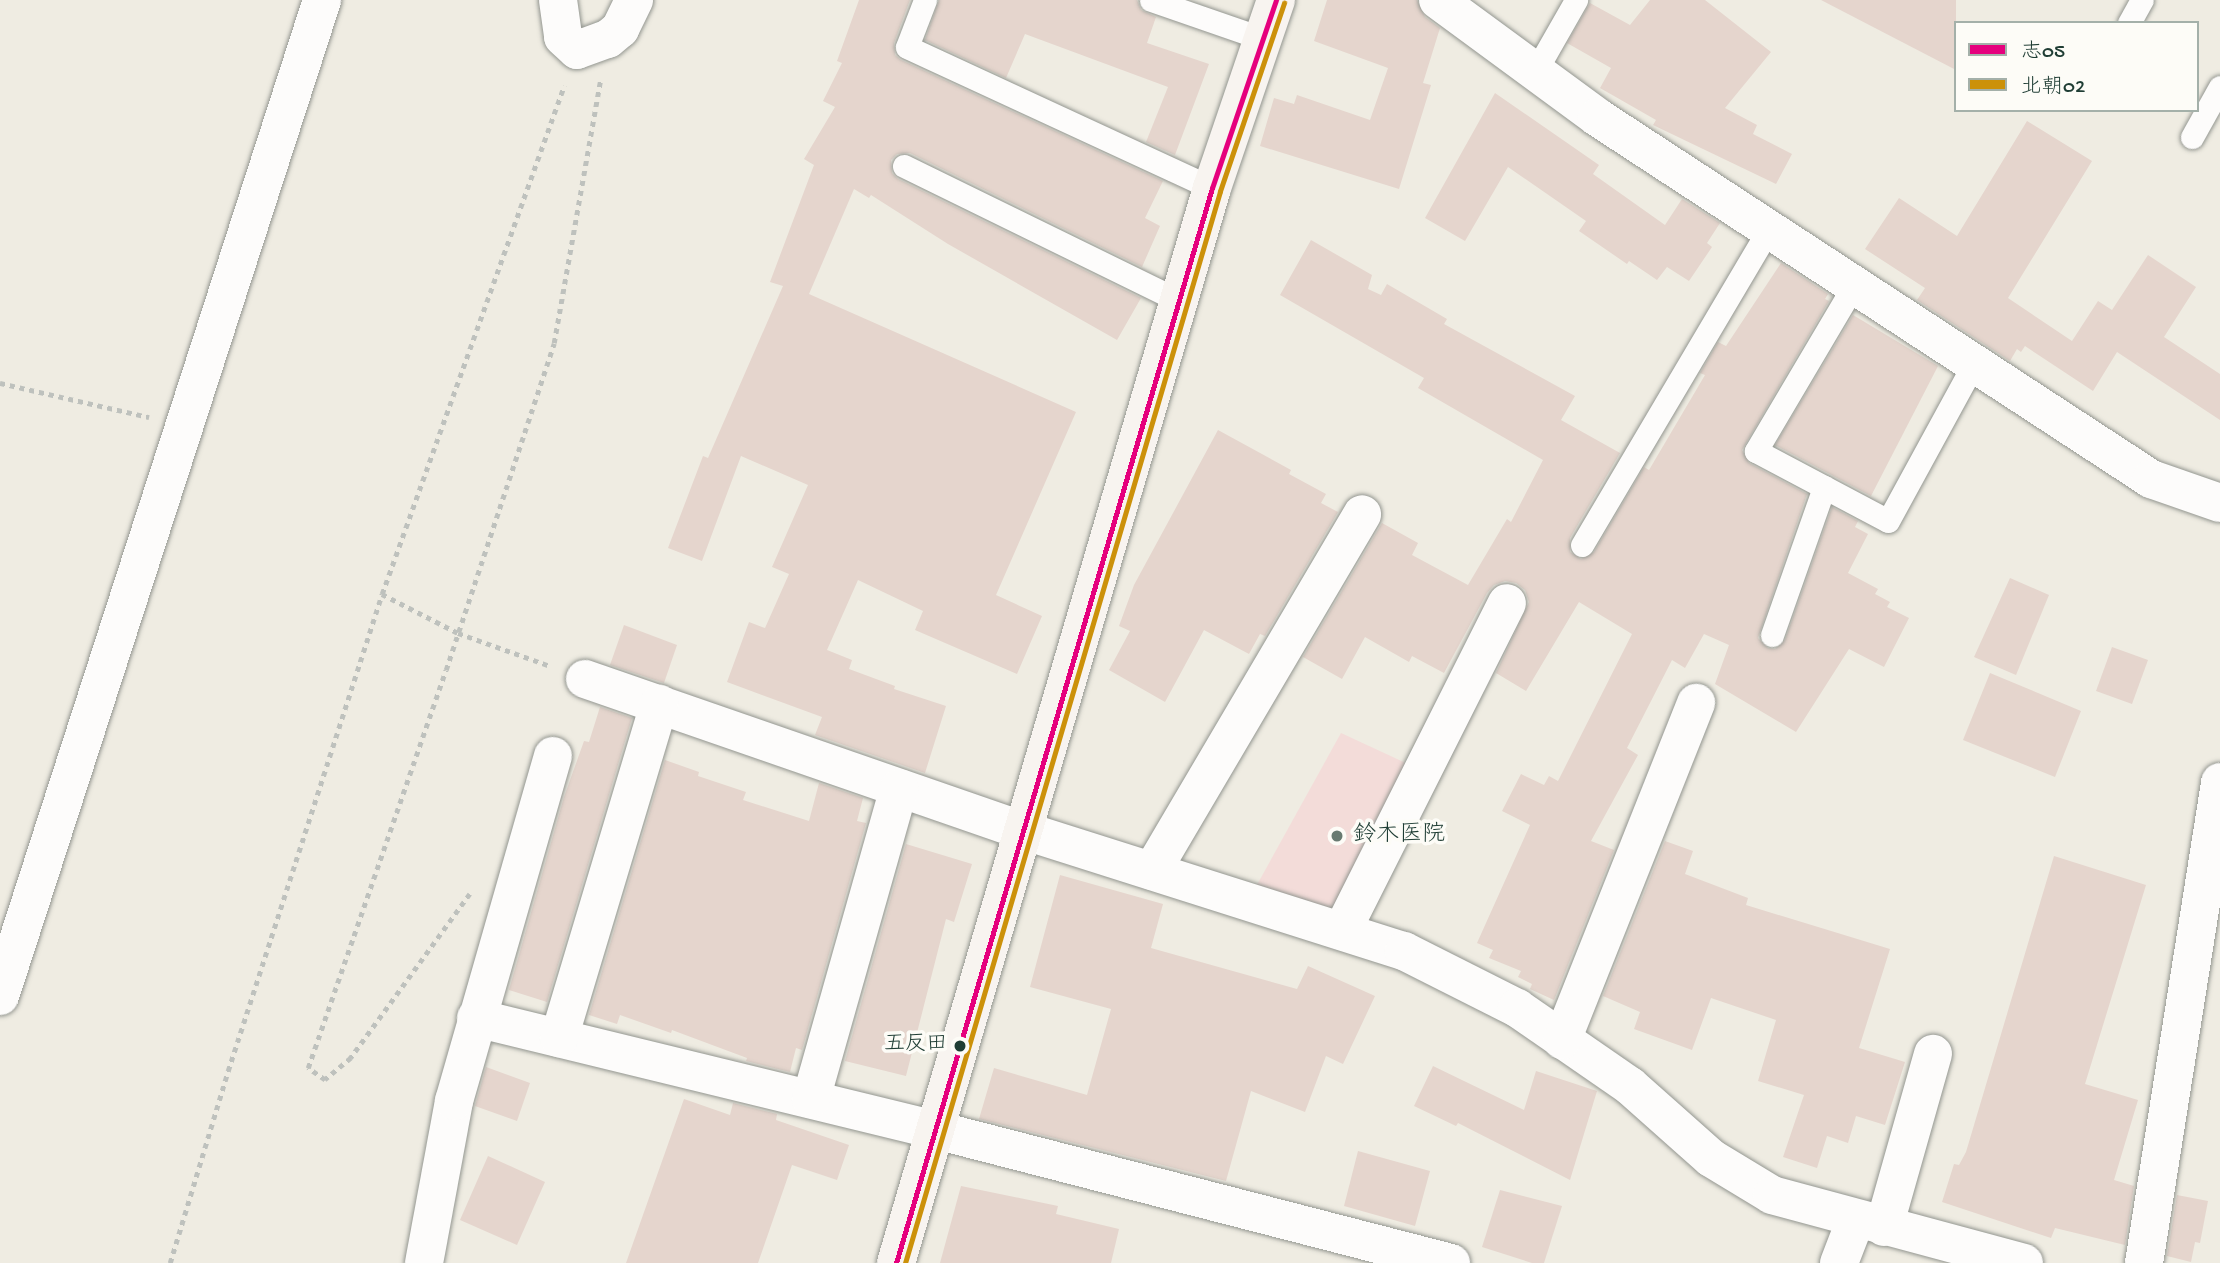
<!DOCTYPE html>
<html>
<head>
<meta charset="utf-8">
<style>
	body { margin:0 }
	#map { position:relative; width:2220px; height:1263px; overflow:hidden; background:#efece2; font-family:"Gochi Hand","Klee One",sans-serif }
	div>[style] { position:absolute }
	.built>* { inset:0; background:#f3dcd9 }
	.building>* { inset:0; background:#e5d5cd }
	.path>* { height:4.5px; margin-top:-2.25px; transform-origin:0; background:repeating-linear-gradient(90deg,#bec1bd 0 5px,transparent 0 10px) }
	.roads { filter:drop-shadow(0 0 2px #939690) drop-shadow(0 0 2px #939690) }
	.lane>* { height:23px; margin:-11.5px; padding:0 11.5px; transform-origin:11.5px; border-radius:11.5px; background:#fdfcfb }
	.street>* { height:38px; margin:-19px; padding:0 19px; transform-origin:19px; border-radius:19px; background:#fdfcfb }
	.secondary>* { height:38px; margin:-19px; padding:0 19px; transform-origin:19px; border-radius:19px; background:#f8f4f0 }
	.bus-1>* { height:5px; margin:-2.5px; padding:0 2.5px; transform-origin:2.5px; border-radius:2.5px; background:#e5007d }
	.bus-2>* { height:5px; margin:-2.5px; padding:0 2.5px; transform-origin:2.5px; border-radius:2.5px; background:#cc910a }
	.dots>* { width:19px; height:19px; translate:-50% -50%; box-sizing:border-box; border:4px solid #fdfcf7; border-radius:50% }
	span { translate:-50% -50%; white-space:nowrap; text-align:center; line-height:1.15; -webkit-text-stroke:7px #fdfcf7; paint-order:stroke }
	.bus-label { font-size:21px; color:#1f3d34 }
	.right { translate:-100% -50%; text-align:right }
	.poi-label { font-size:23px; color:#1f3d34 }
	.left { translate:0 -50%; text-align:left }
	.legend { position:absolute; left:1954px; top:21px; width:245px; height:91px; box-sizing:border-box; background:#fdfcf7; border:2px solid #a4b0a9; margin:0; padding:9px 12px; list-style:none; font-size:21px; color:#1f3d34 }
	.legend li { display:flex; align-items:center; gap:14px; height:35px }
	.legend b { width:35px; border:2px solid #a4b0a9 }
</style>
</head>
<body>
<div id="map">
	<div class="built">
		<div style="clip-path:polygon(1341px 733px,1423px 771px,1342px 931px,1248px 901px)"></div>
	</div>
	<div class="building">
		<div style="clip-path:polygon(859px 0,910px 0,894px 43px,895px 55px,901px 60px,1163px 181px,1145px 218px,1160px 226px,1142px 267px,910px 153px,897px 154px,891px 160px,892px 173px,898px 179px,1141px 298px,1117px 340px,948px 244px,871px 195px,869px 198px,854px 189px,809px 294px,1076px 412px,996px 595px,1042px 616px,1017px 674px,915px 630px,923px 611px,858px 580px,827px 650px,852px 660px,849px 669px,895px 686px,894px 689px,946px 706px,925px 773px,815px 735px,822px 717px,727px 682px,749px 622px,765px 628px,789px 574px,772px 567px,808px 485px,741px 456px,702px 561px,668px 548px,703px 456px,708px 458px,783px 286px,770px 282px,814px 165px,804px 159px,835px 107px,823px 101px,842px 63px,837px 61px)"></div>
		<div style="clip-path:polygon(939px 0,1137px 0,1141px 10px,1156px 17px,1147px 43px,1209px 64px,1175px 155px,1146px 142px,1168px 87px,1025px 34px,1006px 78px,925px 40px)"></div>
		<div style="clip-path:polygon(1327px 0,1417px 0,1425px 17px,1440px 28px,1423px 83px,1431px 85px,1399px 189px,1260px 146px,1274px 98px,1294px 104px,1297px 95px,1370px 120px,1388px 68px,1314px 41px)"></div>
		<div style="clip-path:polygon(1650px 0,1705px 0,1771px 52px,1725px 108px,1757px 125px,1753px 134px,1792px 154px,1776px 184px,1653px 125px,1656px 120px,1600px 88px,1611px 68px,1567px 43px,1590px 3px,1630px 25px)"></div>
		<div style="clip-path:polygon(1821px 0,1956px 0,1956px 70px)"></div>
		<div style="clip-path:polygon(1495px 93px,1599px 165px,1593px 174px,1665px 225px,1682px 199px,1720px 223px,1707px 243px,1712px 247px,1689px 281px,1667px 267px,1657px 280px,1629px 261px,1627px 264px,1579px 231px,1586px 221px,1508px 167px,1465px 241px,1425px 218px)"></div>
		<div style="clip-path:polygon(2027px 121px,2092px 161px,2008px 298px,2072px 341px,2098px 301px,2112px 310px,2148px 255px,2196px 287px,2164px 337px,2220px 374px,2220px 420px,2117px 352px,2093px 391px,2025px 346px,2021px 352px,2017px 349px,2010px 361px,1917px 300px,1925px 288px,1865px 249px,1899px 198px,1957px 236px)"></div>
		<div style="clip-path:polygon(1311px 240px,1372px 275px,1368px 289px,1381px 295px,1387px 284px,1447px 319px,1444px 324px,1575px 396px,1561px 420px,1620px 453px,1570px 538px,1570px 552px,1581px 559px,1594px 552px,1644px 467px,1649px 470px,1705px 375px,1700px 373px,1718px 342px,1726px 346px,1781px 263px,1828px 294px,1825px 299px,1829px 301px,1742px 450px,1749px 463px,1807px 494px,1758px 638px,1768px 648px,1775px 649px,1785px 640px,1832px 507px,1858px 521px,1855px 527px,1868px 534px,1848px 573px,1878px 589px,1875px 594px,1890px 602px,1887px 607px,1909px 618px,1884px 667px,1849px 649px,1796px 732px,1715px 684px,1729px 645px,1704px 634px,1685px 668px,1672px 660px,1627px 748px,1638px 755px,1591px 841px,1614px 850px,1554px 1000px,1530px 989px,1532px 984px,1518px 977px,1521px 971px,1489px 958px,1493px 950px,1477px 943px,1530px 825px,1502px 811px,1521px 774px,1544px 785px,1549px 776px,1558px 781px,1632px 634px,1579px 602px,1526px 691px,1496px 673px,1529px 602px,1525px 590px,1516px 583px,1505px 581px,1494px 585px,1487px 593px,1444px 673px,1412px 656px,1409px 662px,1365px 637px,1342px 679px,1303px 657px,1382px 523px,1418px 543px,1412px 555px,1468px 585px,1507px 519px,1511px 522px,1543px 460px,1418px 388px,1424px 378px,1280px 295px)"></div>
		<div style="clip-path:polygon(1853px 315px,1938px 366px,1871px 496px,1775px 445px)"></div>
		<div style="clip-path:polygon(1218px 430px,1291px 470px,1289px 474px,1326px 494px,1321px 503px,1338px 512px,1265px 636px,1260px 634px,1249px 654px,1204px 630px,1165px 702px,1109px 670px,1130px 631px,1119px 626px,1134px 585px)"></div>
		<div style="clip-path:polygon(2010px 578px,2049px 595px,2016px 675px,1974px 657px)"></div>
		<div style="clip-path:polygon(624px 625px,677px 645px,664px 683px,610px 665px)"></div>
		<div style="clip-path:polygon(2112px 647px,2148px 660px,2132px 704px,2096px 691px)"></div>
		<div style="clip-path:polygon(1990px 673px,2081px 711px,2055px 777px,1963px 740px)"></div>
		<div style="clip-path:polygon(600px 707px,632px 718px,547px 1002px,509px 990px,564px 797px,584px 741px,589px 742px)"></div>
		<div style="clip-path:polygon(665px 760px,699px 772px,698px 776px,746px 792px,743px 800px,809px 821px,819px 783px,863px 798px,857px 821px,866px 823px,802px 1050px,796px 1048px,790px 1072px,746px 1061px,747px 1058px,672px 1030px,671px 1033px,620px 1015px,617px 1024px,589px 1015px)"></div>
		<div style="clip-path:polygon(1665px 841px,1693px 851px,1685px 874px,1748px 898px,1746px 905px,1890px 949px,1859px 1048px,1905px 1062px,1885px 1125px,1856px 1116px,1848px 1143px,1827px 1136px,1817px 1168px,1783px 1157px,1804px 1095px,1758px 1081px,1776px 1020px,1711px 998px,1692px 1050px,1634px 1029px,1640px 1012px,1603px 996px)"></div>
		<div style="clip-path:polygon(906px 844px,972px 864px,954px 922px,946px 919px,906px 1076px,845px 1061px)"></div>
		<div style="clip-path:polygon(2054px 856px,2146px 885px,2085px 1084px,2138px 1100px,2114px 1180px,2134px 1186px,2125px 1245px,2055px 1228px,2051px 1238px,1942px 1202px,1954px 1164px,1959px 1165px,1966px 1152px)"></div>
		<div style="clip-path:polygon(1060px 875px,1163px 904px,1151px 948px,1297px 989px,1308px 966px,1375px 996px,1343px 1064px,1326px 1056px,1305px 1112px,1251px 1091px,1226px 1181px,979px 1119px,994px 1068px,1087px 1095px,1111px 1009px,1030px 987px)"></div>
		<div style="clip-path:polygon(1433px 1066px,1524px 1110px,1536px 1071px,1597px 1091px,1570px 1180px,1458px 1123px,1456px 1126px,1414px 1106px)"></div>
		<div style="clip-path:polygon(486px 1067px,530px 1083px,517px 1121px,475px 1106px)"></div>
		<div style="clip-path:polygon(684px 1099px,730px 1115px,733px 1103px,777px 1114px,776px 1120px,849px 1145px,837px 1180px,792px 1165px,758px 1263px,626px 1263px)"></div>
		<div style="clip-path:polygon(1358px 1151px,1430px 1171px,1415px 1226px,1344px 1206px)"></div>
		<div style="clip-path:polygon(488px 1156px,545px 1182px,517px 1245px,460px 1220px)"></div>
		<div style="clip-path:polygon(961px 1186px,1058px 1206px,1056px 1214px,1119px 1229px,1111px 1263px,940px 1263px)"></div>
		<div style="clip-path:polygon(1500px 1190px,1562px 1206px,1544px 1263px,1532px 1263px,1482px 1247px)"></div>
		<div style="clip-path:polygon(2177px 1195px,2208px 1201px,2200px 1243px,2195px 1242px,2191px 1262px,2167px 1256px)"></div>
	</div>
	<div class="path">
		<div style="left:0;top:383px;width:153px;rotate:12.9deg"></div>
		<div style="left:382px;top:594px;width:85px;rotate:27.2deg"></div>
		<div style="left:458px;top:633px;width:98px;rotate:19.7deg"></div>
		<div style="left:470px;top:894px;width:203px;rotate:126deg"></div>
		<div style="left:351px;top:1058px;width:34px;rotate:140deg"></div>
		<div style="left:325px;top:1080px;width:21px;rotate:-145deg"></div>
		<div style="left:308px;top:1068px;width:421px;rotate:-70.9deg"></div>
		<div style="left:446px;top:670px;width:344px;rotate:-71.7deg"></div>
		<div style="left:554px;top:343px;width:266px;rotate:-80deg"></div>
		<div style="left:170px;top:1263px;width:201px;rotate:-73.2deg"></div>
		<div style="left:228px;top:1071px;width:501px;rotate:-72.11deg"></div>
		<div style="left:382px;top:594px;width:540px;rotate:-70.29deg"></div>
	</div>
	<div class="roads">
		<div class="lane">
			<div style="left:925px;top:0;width:50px;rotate:111deg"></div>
			<div style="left:907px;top:47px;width:336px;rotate:24.8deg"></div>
			<div style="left:1151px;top:0;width:116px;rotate:19.1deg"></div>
			<div style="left:2129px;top:23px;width:26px;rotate:-61deg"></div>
			<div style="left:1535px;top:72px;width:83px;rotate:-60.3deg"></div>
			<div style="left:2192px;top:137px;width:57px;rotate:-60.8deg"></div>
			<div style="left:904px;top:166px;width:305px;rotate:26.1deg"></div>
			<div style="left:1854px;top:285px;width:193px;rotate:120.6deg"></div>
			<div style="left:1756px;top:451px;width:149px;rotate:27.9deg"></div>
			<div style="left:1888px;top:521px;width:180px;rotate:-61.4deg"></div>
			<div style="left:1582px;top:545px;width:367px;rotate:-59.4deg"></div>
			<div style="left:1772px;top:635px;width:157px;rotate:-70.6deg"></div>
		</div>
		<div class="street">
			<div style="left:558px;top:0;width:37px;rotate:82deg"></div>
			<div style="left:563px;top:37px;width:19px;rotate:43deg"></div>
			<div style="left:577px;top:50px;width:33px;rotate:-20deg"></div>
			<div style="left:608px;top:39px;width:16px;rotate:-40deg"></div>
			<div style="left:620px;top:29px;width:32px;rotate:-64deg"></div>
			<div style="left:1438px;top:0;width:197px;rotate:36.3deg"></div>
			<div style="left:1597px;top:117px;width:662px;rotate:33.16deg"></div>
			<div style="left:2151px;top:479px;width:73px;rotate:19.2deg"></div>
			<div style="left:585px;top:679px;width:466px;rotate:19.1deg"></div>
			<div style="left:1025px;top:831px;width:398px;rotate:17.6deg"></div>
			<div style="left:1404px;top:951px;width:127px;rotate:26.8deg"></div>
			<div style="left:1517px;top:1008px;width:137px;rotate:34.6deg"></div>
			<div style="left:1630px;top:1086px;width:108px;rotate:41.6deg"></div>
			<div style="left:1711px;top:1158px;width:71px;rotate:31.2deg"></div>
			<div style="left:1772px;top:1195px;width:261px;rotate:15.1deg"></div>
			<div style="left:1152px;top:871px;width:414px;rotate:-59.5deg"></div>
			<div style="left:1342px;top:931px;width:367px;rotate:-63.3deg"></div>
			<div style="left:0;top:996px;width:1047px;rotate:-72.08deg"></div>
			<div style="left:476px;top:1018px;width:473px;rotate:13.7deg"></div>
			<div style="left:936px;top:1130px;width:532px;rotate:14.48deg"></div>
			<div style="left:559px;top:1038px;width:349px;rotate:-73.3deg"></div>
			<div style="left:1562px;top:1040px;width:363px;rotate:-68.3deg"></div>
			<div style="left:811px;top:1099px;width:323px;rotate:-74.2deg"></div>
			<div style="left:1884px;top:1227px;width:180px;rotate:-74.2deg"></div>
			<div style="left:424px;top:1263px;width:165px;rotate:-79.5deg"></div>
			<div style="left:454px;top:1101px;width:359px;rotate:-74deg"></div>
			<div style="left:1839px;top:1263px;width:47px;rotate:-68.9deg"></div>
			<div style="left:2144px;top:1263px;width:487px;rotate:-81deg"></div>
		</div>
		<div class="secondary">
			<div style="left:896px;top:1263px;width:1120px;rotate:-73.62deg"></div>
			<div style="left:1212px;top:188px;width:199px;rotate:-71.2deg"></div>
		</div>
	</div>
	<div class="bus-1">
		<div style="left:896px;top:1263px;width:1120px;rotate:-73.62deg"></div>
		<div style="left:1212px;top:188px;width:199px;rotate:-71.2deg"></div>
	</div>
	<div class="bus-2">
		<div style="left:905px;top:1263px;width:1117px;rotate:-73.62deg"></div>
		<div style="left:1220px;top:191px;width:199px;rotate:-71.2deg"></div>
	</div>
	<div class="dots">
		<div style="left:1337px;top:836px;background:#687a71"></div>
		<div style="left:960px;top:1046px;background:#1f3d34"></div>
	</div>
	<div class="bus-label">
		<span class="right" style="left:947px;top:1046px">五反田</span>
	</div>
	<div class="poi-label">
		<span class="left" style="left:1353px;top:836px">鈴木医院</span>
	</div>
	<ul class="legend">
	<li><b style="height:9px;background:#e5007d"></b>志05</li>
	<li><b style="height:9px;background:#cc910a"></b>北朝02</li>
	</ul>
</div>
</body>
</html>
